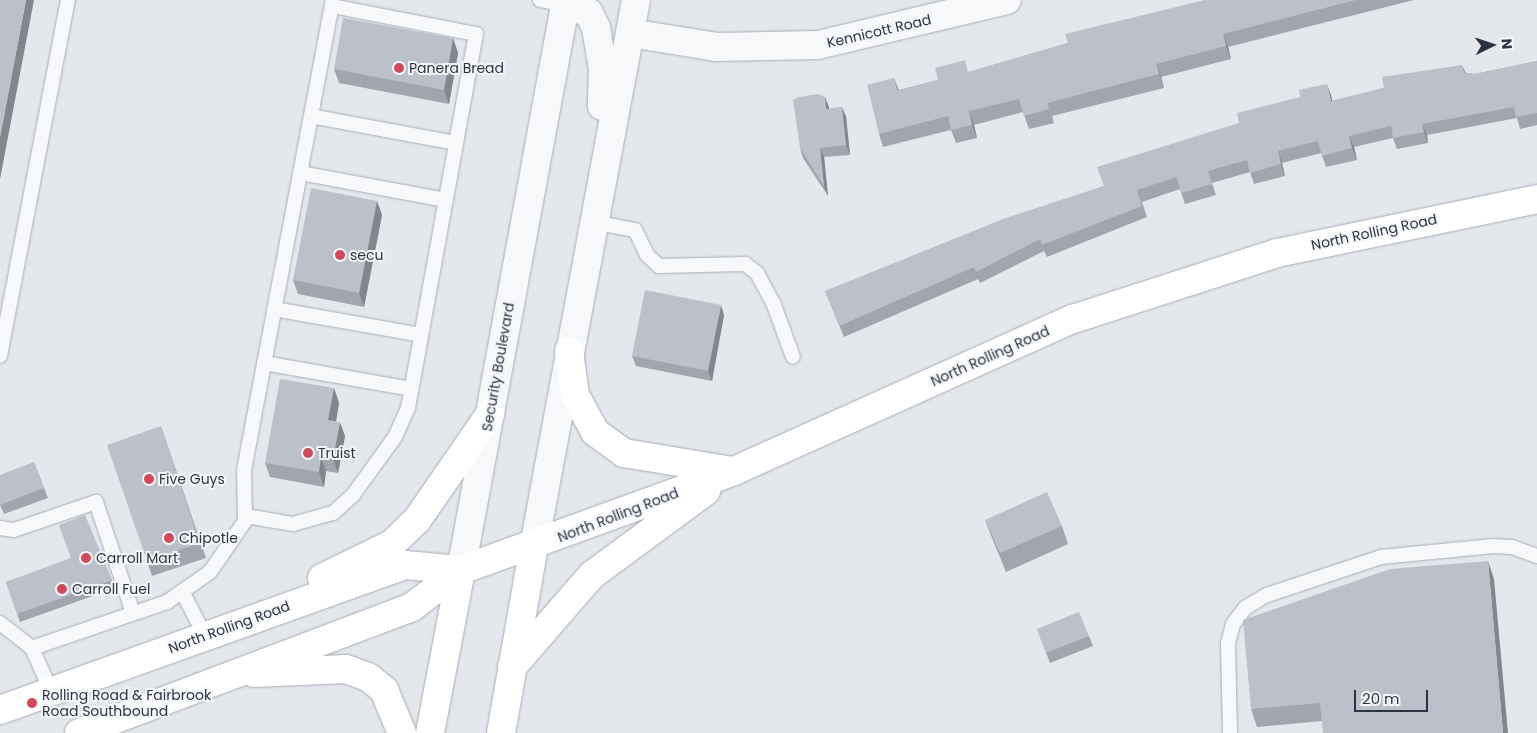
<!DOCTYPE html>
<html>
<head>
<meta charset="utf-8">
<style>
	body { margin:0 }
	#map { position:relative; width:1537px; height:733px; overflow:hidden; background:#e4e7ec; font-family:Poppins,sans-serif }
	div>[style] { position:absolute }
	.roads { filter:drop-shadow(0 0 1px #a9aeb7) drop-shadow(0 0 1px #a9aeb7) }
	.service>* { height:14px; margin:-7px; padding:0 7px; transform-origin:7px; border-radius:7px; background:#f7f8fa }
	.minor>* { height:28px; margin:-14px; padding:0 14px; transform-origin:14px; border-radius:14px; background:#f7f8fa }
	.tertiary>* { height:28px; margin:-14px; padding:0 14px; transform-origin:14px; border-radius:14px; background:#f7f8fa }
	.primary>* { height:28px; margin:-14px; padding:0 14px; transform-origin:14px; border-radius:14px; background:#fff }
	.wall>* { inset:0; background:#a1a5ae }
	.shaded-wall>* { inset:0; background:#83868d }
	.building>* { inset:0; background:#bbc0ca }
	.dots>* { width:14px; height:14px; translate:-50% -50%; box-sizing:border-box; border:2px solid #f4f6f9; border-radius:50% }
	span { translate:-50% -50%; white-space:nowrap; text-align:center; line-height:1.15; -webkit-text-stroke:4px #f4f6f9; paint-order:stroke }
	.street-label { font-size:14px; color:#2b3445 }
	.poi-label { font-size:14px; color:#2b3445 }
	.left { translate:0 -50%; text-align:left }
	.north { position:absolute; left:1467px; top:20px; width:50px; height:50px; -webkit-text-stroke:4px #f4f6f9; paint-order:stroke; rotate:86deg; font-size:14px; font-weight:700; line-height:20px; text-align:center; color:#2b3445 }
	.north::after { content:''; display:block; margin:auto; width:18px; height:22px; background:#2b3445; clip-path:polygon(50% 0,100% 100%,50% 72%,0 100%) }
	.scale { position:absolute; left:1354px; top:690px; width:74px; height:22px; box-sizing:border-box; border:2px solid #2b3445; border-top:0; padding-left:6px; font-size:15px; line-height:18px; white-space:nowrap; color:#2b3445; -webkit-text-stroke:4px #f4f6f9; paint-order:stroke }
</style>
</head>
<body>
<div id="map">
	<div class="roads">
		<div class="service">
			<div style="left:540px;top:0;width:26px;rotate:11deg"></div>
			<div style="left:332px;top:6px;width:147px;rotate:11deg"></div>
			<div style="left:476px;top:34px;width:111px;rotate:100.4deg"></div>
			<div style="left:300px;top:173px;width:148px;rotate:10.5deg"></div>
			<div style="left:593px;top:222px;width:43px;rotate:10.8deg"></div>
			<div style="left:635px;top:230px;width:28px;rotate:64deg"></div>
			<div style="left:647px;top:255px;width:16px;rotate:43deg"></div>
			<div style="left:659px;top:266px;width:86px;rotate:-1.3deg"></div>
			<div style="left:745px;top:264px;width:15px;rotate:37deg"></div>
			<div style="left:757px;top:273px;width:36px;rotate:62deg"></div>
			<div style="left:774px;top:305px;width:55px;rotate:69.9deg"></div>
			<div style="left:274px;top:309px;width:149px;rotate:10deg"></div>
			<div style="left:0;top:356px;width:362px;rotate:-79.2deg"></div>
			<div style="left:264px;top:363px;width:149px;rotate:10deg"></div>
			<div style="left:246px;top:516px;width:48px;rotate:9.7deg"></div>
			<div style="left:293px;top:524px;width:41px;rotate:-15.4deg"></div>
			<div style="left:333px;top:513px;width:27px;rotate:-42deg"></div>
			<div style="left:353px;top:495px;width:72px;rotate:-54.1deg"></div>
			<div style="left:395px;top:437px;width:32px;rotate:-66deg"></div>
			<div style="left:408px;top:408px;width:269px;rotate:-79.7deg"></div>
			<div style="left:456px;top:143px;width:147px;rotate:-169.5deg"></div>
			<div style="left:0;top:528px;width:14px;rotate:8deg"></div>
			<div style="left:14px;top:530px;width:87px;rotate:-18.9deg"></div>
			<div style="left:96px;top:502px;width:117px;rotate:71.6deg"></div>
			<div style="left:183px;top:593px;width:48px;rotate:62.9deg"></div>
			<div style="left:0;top:623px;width:41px;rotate:38deg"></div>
			<div style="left:32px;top:648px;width:47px;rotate:66.2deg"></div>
			<div style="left:32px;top:648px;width:143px;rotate:-18.8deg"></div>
			<div style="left:167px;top:602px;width:52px;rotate:-34.9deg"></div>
			<div style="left:210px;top:572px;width:62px;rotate:-55.5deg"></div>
			<div style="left:245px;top:521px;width:51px;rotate:-91.1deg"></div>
			<div style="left:244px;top:470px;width:478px;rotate:-79.3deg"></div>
			<div style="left:1230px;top:733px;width:90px;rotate:-91.3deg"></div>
			<div style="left:1228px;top:643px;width:20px;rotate:-75deg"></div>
			<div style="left:1233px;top:624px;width:20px;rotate:-53deg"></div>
			<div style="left:1245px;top:608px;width:26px;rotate:-31deg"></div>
			<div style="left:1267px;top:595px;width:120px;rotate:-18.4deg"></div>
			<div style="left:1381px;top:557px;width:113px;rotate:-5.6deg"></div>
			<div style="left:1493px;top:546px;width:19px;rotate:3deg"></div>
			<div style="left:1512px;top:547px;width:27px;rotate:20deg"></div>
		</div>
		<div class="minor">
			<div style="left:630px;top:33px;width:87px;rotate:9.2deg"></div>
			<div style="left:716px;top:47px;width:102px;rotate:-1.1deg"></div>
			<div style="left:818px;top:45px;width:194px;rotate:-13.4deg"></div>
		</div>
		<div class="tertiary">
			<div style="left:566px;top:5px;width:24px;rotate:19deg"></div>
			<div style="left:589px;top:13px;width:17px;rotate:65deg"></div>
			<div style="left:596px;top:28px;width:42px;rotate:80.3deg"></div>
			<div style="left:603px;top:69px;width:37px;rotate:92deg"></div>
			<div style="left:534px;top:546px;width:555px;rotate:-79.42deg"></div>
			<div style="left:461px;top:570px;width:580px;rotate:-79.56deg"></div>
		</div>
		<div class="primary">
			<div style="left:569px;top:351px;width:44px;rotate:82.2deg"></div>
			<div style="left:575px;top:395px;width:42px;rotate:61.6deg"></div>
			<div style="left:595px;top:432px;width:36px;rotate:36deg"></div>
			<div style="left:624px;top:453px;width:110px;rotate:9.4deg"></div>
			<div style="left:322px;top:578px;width:78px;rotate:-25.9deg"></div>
			<div style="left:392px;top:544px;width:35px;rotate:-44deg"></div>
			<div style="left:417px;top:520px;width:129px;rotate:-55.4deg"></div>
			<div style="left:512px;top:667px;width:122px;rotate:-49deg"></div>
			<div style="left:592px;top:575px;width:142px;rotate:-36.4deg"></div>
			<div style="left:254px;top:673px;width:92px;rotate:-2.5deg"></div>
			<div style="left:346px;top:669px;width:23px;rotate:20deg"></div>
			<div style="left:368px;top:677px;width:21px;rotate:39deg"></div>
			<div style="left:384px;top:690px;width:47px;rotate:67.3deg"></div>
			<div style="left:0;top:710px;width:430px;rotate:-19.7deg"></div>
			<div style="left:405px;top:565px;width:56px;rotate:5.1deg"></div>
			<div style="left:79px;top:733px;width:356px;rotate:-20.7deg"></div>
			<div style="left:412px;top:607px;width:61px;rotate:-37.1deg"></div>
			<div style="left:461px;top:570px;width:290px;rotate:-19.9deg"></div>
			<div style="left:734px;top:471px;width:372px;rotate:-24.2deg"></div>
			<div style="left:1073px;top:319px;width:214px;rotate:-17.9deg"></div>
			<div style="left:1277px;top:253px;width:266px;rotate:-11.7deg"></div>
			<div style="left:430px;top:733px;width:166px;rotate:-79.2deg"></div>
			<div style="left:501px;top:733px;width:190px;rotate:-80deg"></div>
		</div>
	</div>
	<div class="wall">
		<div style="clip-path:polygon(1205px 0,1414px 0,1228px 47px,1231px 59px,1161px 77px,1164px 88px,1052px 116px,1054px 123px,1029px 129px,1023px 112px,974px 125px,977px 138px,956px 143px,951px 130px,883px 147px,879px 134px,894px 78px,899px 90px,969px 72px,1068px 43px)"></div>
		<div style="clip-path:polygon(453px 38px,458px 53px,449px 104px,339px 83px,334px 69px)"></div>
		<div style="clip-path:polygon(1537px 61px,1537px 125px,1520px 129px,1517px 118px,1427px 135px,1428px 143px,1397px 149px,1393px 138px,1354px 147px,1357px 160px,1326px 167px,1321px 153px,1282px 163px,1285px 176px,1254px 184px,1250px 172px,1212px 183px,1216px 195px,1185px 204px,1180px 189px,1142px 202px,1147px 217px,1047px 257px,1044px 251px,980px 283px,978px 279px,844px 337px,825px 291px,1104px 186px,1331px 95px,1332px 101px,1384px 88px,1462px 65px,1466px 73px,1475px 74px)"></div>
		<div style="clip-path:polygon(825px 97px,829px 109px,842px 107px,846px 117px,850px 155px,824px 157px,828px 196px,803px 158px,800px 148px)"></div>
		<div style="clip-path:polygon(377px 201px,382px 215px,364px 307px,298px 294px,293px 280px)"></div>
		<div style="clip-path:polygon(724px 315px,712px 381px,636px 366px,632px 356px)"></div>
		<div style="clip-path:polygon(334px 388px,339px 403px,336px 421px,345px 436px,338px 473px,326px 471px,324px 487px,270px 477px,265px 463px)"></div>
		<div style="clip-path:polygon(161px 426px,206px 558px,152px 576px,147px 561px)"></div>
		<div style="clip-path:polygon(34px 462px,48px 498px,4px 514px,0 505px)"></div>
		<div style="clip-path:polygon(985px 520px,1062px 526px,1068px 544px,1006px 572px,992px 538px)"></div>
		<div style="clip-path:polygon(71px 559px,112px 580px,115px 588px,20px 622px,6px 582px)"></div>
		<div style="clip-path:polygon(1494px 579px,1322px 721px,1257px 727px,1251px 709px)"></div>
		<div style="clip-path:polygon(1037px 629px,1089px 636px,1093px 646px,1050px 663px)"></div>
	</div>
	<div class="shaded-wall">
		<div style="clip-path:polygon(26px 0,34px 0,0 179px,0 137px)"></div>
		<div style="clip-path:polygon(1223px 34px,1228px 47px,1231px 59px,1226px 46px)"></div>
		<div style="clip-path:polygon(453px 38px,458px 53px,449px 104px,444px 90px)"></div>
		<div style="clip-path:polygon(1156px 64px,1161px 77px,1164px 88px,1159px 74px)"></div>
		<div style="clip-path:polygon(1327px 84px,1331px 95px,1335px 113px,1331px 101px)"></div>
		<div style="clip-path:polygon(825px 97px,829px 107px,830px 119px,826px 109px)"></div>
		<div style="clip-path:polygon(842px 107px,846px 117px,850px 155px,846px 145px)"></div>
		<div style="clip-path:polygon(969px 111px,974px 125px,977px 138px,972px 125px)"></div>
		<div style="clip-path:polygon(1422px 124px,1427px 135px,1428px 143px,1424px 132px)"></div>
		<div style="clip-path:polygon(1349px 136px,1354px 147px,1357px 160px,1352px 148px)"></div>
		<div style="clip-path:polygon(820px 148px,824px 157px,828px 196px,824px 186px)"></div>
		<div style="clip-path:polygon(1278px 151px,1282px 163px,1285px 176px,1281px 164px)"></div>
		<div style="clip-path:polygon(377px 201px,382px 215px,364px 307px,359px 293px)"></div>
		<div style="clip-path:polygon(721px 305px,724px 315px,712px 381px,708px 371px)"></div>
		<div style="clip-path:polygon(334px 388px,339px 403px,334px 434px,328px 420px)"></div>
		<div style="clip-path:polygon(340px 422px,345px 436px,338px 473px,333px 459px)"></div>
		<div style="clip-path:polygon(321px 457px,326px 471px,324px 487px,319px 472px)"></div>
		<div style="clip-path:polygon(1488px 561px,1494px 579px,1508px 733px,1503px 733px)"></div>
	</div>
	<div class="building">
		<div style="clip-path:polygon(0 0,26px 0,0 137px)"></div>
		<div style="clip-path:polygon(1205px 0,1356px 0,1223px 34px,1226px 46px,1156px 64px,1159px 74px,1047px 103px,1049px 109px,1024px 116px,1019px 99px,969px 111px,972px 125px,951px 130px,948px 116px,879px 134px,867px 85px,894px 78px,897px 91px,938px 80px,935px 68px,965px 60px,968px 72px,1068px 43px,1065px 34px)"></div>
		<div style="clip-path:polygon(343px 18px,453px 38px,444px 90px,334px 69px)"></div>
		<div style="clip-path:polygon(1537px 61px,1537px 113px,1516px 117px,1514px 107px,1422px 124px,1424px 132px,1393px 138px,1391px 126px,1349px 136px,1352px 148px,1322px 156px,1318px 141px,1278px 151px,1281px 164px,1250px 173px,1247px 160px,1208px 171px,1212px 184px,1181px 193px,1177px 177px,1137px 190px,1142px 206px,1042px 245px,1040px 239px,976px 272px,974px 267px,839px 326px,825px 291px,1003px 219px,1104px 186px,1097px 167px,1239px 123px,1237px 113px,1300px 97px,1299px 90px,1327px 84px,1331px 101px,1384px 88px,1382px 77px,1462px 65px,1464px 73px,1475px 74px)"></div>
		<div style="clip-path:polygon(818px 94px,825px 97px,826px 109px,842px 107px,846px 145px,820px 148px,824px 186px,800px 148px,793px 100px,799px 97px)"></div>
		<div style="clip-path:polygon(311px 188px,377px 201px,359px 293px,293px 280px)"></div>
		<div style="clip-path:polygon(645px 290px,721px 305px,708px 371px,632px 356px)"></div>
		<div style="clip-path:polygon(280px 379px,334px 388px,328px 420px,340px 422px,333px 459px,321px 457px,319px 472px,265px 463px)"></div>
		<div style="clip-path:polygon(161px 426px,200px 543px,147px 561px,107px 445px)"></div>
		<div style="clip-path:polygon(34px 462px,44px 488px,0 505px,0 475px)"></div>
		<div style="clip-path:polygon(1047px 492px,1062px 526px,1000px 553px,985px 520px)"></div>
		<div style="clip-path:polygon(85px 515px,112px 580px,17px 614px,6px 582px,71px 558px,59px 525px)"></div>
		<div style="clip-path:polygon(1488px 561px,1503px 733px,1323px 733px,1320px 703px,1251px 709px,1243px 620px,1390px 569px)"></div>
		<div style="clip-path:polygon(1079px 612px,1089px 636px,1046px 653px,1037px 629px)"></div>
	</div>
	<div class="dots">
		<div style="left:399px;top:68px;background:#d1495b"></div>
		<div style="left:340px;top:255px;background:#d1495b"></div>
		<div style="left:308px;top:453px;background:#d1495b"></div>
		<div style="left:149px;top:479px;background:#d1495b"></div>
		<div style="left:169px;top:538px;background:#d1495b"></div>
		<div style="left:86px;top:558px;background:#d1495b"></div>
		<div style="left:62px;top:589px;background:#d1495b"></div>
		<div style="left:32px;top:703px;background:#d1495b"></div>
	</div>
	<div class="street-label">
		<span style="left:879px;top:31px;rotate:-13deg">Kennicott Road</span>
		<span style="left:1374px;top:232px;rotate:-12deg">North Rolling Road</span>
		<span style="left:990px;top:356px;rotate:-24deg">North Rolling Road</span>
		<span style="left:498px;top:367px;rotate:-80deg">Security Boulevard</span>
		<span style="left:618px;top:515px;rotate:-21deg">North Rolling Road</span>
		<span style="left:229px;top:627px;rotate:-20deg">North Rolling Road</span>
	</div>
	<div class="poi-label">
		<span class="left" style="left:409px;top:68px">Panera Bread</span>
		<span class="left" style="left:350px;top:255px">secu</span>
		<span class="left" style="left:318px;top:453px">Truist</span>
		<span class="left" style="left:159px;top:479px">Five Guys</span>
		<span class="left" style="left:179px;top:538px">Chipotle</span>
		<span class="left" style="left:96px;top:558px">Carroll Mart</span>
		<span class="left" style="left:72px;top:589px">Carroll Fuel</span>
		<span class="left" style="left:42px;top:703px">Rolling Road &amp; Fairbrook<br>Road Southbound</span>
	</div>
	<div class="north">N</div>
	<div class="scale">20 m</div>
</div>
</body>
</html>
